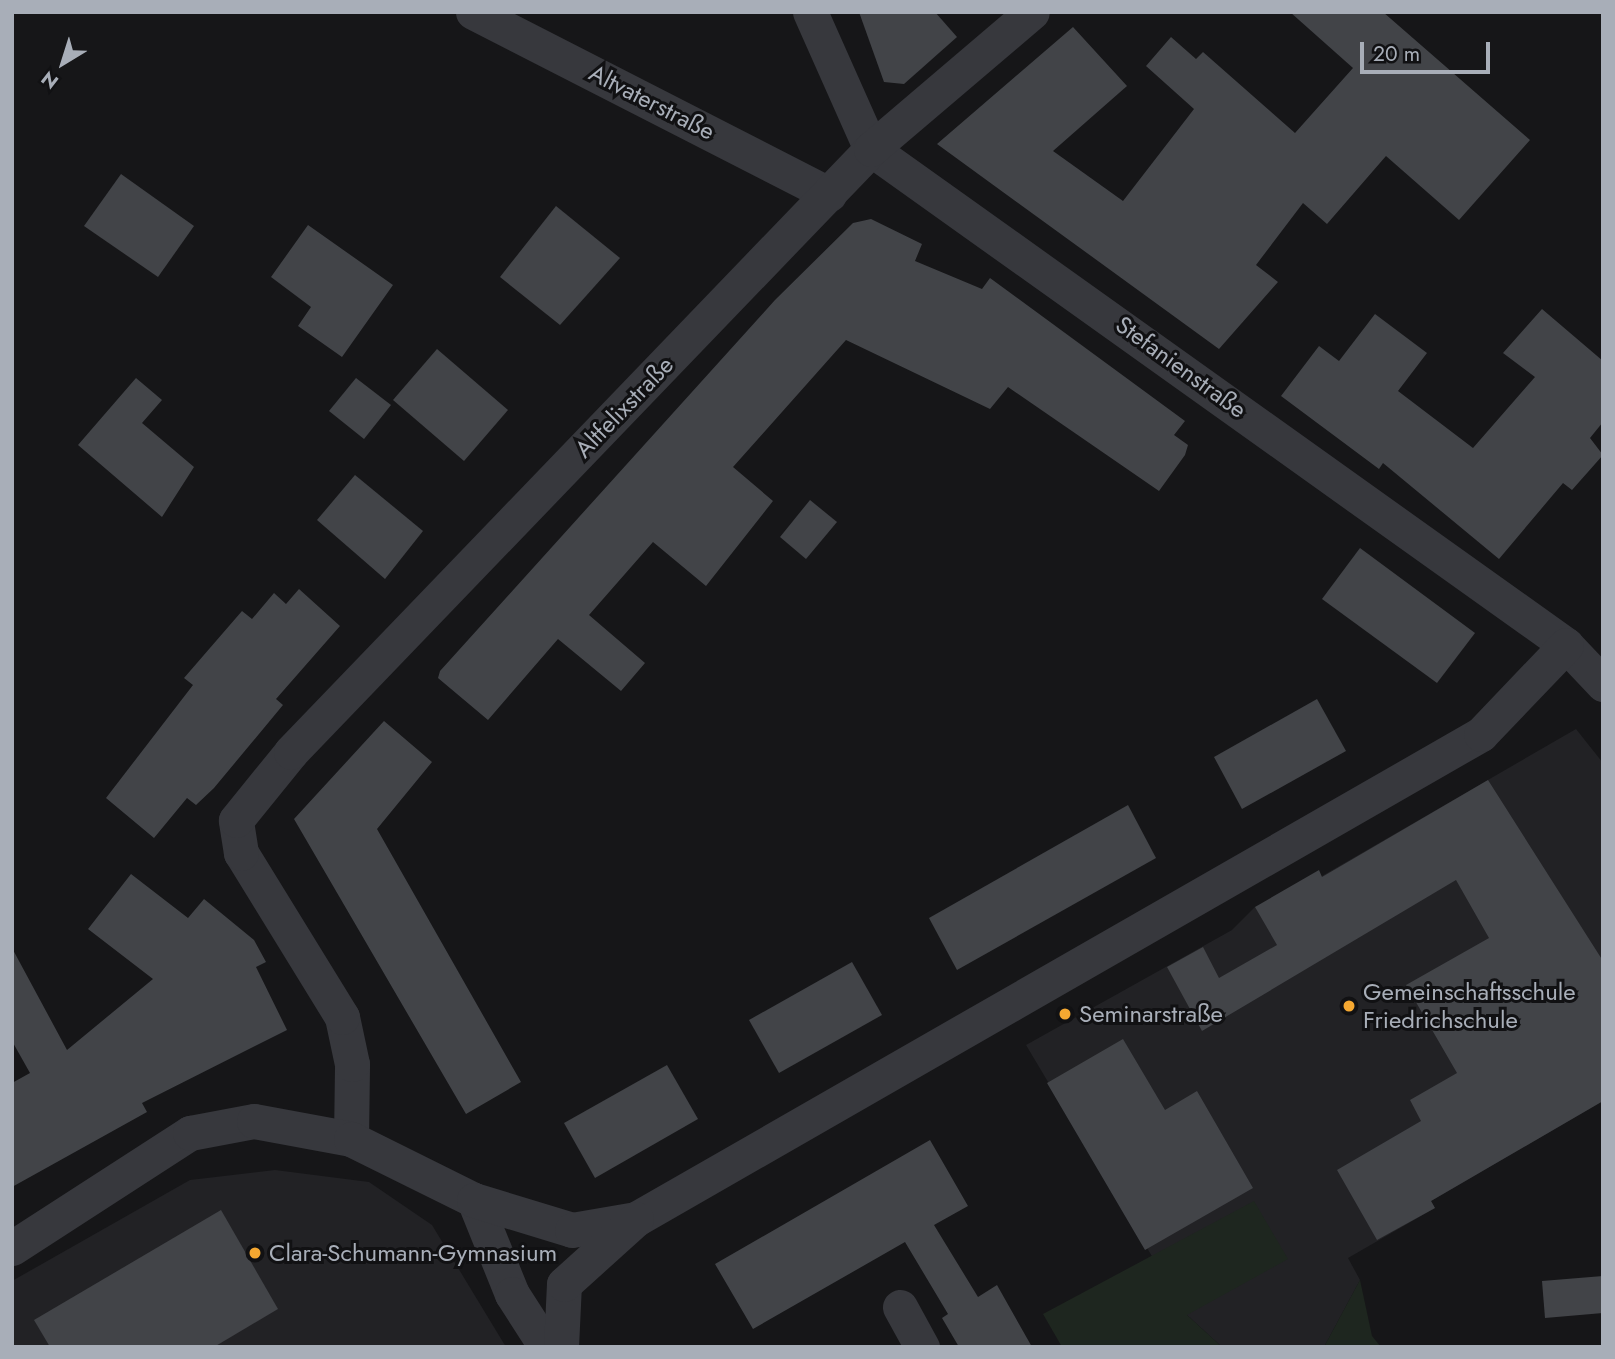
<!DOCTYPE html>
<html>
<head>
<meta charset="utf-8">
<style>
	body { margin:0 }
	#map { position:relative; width:1615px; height:1359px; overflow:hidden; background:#161618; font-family:Jost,sans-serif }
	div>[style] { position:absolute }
	.built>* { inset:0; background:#222225 }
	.green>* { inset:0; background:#1e261f }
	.building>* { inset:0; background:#424448 }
	.street>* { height:35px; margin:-17.5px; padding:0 17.5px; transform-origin:17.5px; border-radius:17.5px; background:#37383d }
	.dots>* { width:19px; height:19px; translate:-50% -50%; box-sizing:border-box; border:4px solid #111113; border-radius:50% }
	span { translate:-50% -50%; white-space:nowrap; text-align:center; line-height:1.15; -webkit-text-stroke:6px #111113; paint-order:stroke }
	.street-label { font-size:24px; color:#a8aeb8 }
	.poi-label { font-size:24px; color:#a8aeb8 }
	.left { translate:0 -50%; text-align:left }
	.frame { position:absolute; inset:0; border:14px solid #a8aeb8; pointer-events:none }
	.north { position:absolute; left:28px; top:28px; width:70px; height:70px; -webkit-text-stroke:5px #111113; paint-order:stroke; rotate:218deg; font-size:19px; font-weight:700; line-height:28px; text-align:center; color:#a8aeb8 }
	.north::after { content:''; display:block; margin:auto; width:24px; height:32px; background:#a8aeb8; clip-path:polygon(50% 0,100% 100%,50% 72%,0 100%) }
	.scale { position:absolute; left:1360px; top:42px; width:130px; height:32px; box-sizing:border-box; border:4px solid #a8aeb8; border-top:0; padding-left:9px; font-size:21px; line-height:24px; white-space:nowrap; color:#a8aeb8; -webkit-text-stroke:5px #111113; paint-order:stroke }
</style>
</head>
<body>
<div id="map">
	<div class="built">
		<div style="clip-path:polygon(1576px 729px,1603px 763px,1603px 1101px,1431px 1201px,1435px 1208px,1348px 1258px,1360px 1280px,1324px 1347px,1222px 1347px,1187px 1315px,1026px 1045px,1232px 930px,1255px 907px,1322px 876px)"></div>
		<div style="clip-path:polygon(275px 1170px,369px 1182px,432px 1225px,506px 1347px,12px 1347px,12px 1281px,190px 1180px)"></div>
	</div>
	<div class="green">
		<div style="clip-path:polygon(1254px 1201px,1288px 1259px,1187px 1315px,1222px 1347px,1062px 1347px,1043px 1314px)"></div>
		<div style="clip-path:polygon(1360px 1280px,1372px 1336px,1381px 1347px,1324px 1347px)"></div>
	</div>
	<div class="building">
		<div style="clip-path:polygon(859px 12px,935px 12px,957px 37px,904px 84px,884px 82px)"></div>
		<div style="clip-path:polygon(1290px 12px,1383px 12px,1530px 140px,1459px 220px,1386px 156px,1327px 224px,1303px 203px,1256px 265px,1278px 282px,1219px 349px,937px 144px,1073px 27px,1127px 86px,1053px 151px,1123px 201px,1194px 109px,1146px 66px,1171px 37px,1196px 59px,1203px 52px,1295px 133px,1353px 68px)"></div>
		<div style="clip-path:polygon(121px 174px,194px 226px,158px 277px,84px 226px)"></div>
		<div style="clip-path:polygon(556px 206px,620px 258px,560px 325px,500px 277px)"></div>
		<div style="clip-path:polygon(871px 219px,922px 244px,915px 261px,982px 289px,990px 278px,1185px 421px,1174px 435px,1188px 445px,1185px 455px,1159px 491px,1008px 387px,990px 409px,846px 340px,733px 467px,773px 501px,706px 586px,653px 542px,589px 615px,645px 663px,621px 691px,558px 639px,488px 720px,438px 678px,440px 671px,775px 300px,853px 223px)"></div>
		<div style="clip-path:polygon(308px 225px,393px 285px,342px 357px,298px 326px,311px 307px,271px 277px)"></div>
		<div style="clip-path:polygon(1542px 309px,1603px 361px,1603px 422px,1590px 438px,1603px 455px,1572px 490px,1563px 483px,1499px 559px,1383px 463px,1379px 469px,1281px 396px,1319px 346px,1339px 361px,1375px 314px,1427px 353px,1398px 391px,1473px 448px,1535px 377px,1503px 353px)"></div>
		<div style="clip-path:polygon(437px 349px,508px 410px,464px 461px,393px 400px)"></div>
		<div style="clip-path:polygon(136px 378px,162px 400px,142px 423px,194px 467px,162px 517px,78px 445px)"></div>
		<div style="clip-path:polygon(356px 378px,391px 405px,364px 439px,329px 411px)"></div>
		<div style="clip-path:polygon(355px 475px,423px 531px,385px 579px,317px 520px)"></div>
		<div style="clip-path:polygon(810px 500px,837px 522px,806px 559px,780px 537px)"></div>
		<div style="clip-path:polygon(1360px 548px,1475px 633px,1437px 683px,1322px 599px)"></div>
		<div style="clip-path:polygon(299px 589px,340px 626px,276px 699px,283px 705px,214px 788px,196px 805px,187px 798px,154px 838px,106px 798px,193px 685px,184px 678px,242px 611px,252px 619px,274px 593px,286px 604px)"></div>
		<div style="clip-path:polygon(1317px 699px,1346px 751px,1242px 809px,1214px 757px)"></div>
		<div style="clip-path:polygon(384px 721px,432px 762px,377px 829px,521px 1082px,466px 1114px,294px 819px)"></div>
		<div style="clip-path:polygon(1488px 780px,1603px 961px,1603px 1101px,1431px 1201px,1435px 1208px,1377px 1240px,1337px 1170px,1421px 1121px,1410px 1100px,1457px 1073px,1406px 985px,1489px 938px,1456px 880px,1202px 1031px,1167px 967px,1203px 947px,1219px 978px,1277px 945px,1255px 907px,1319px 870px,1322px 877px)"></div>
		<div style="clip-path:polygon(1128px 805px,1156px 858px,957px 970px,929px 918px)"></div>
		<div style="clip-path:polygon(131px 874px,188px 918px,204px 899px,254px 940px,266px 962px,256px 967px,287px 1030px,142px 1103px,147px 1112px,12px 1187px,12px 1083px,30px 1073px,12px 1041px,12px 948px,67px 1050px,153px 979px,88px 929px)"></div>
		<div style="clip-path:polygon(852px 962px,882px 1015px,779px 1073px,749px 1020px)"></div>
		<div style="clip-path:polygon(1123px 1039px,1165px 1110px,1197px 1091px,1253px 1188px,1145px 1250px,1047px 1083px)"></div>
		<div style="clip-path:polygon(667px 1065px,698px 1119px,595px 1178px,564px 1123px)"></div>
		<div style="clip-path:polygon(930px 1140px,968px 1206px,934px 1225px,978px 1297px,997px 1285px,1032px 1347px,959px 1347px,942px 1318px,948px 1314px,905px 1242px,753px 1329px,715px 1264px)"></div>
		<div style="clip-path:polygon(221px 1210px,278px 1309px,214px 1347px,50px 1347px,34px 1320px)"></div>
		<div style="clip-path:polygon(1603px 1276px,1603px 1313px,1545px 1318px,1542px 1281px)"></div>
	</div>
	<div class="street">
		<div style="left:473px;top:12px;width:400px;rotate:27.1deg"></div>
		<div style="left:810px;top:12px;width:150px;rotate:66deg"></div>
		<div style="left:871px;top:149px;width:854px;rotate:35.51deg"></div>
		<div style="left:1566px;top:645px;width:54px;rotate:46.5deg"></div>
		<div style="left:351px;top:1139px;width:75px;rotate:-89.2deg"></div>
		<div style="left:352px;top:1064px;width:48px;rotate:-102deg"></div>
		<div style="left:342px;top:1017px;width:193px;rotate:-121.6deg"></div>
		<div style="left:241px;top:853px;width:33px;rotate:-99deg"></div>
		<div style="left:236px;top:820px;width:87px;rotate:-51deg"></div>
		<div style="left:291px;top:752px;width:837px;rotate:-46.11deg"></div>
		<div style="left:871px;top:149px;width:211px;rotate:-40.4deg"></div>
		<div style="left:474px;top:1200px;width:101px;rotate:68deg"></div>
		<div style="left:512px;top:1294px;width:63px;rotate:57.3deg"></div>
		<div style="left:12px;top:1248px;width:212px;rotate:-32.9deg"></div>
		<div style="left:190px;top:1133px;width:65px;rotate:-10.6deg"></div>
		<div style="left:254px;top:1121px;width:99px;rotate:10.5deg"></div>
		<div style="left:351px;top:1139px;width:137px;rotate:26.4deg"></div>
		<div style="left:474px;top:1200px;width:102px;rotate:17deg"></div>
		<div style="left:572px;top:1230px;width:65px;rotate:-9.8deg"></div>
		<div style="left:636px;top:1219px;width:974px;rotate:-29.85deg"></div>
		<div style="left:1481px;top:734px;width:123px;rotate:-46.3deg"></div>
		<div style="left:900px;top:1307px;width:46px;rotate:61.2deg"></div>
		<div style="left:561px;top:1347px;width:63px;rotate:-87.3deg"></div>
		<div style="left:564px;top:1284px;width:97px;rotate:-42.1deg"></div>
	</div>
	<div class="dots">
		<div style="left:1349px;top:1006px;background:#f5a831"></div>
		<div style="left:1065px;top:1014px;background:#f5a831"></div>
		<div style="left:255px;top:1253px;background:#f5a831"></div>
	</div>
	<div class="street-label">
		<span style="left:652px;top:102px;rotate:27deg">Altvaterstraße</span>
		<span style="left:1181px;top:367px;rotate:36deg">Stefanienstraße</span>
		<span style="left:624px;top:407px;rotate:-46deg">Altfelixstraße</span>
	</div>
	<div class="poi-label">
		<span class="left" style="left:1363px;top:1006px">Gemeinschaftsschule<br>Friedrichschule</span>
		<span class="left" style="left:1079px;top:1014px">Seminarstraße</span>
		<span class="left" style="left:269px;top:1253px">Clara-Schumann-Gymnasium</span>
	</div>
	<div class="frame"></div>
	<div class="north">N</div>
	<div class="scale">20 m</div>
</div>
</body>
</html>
